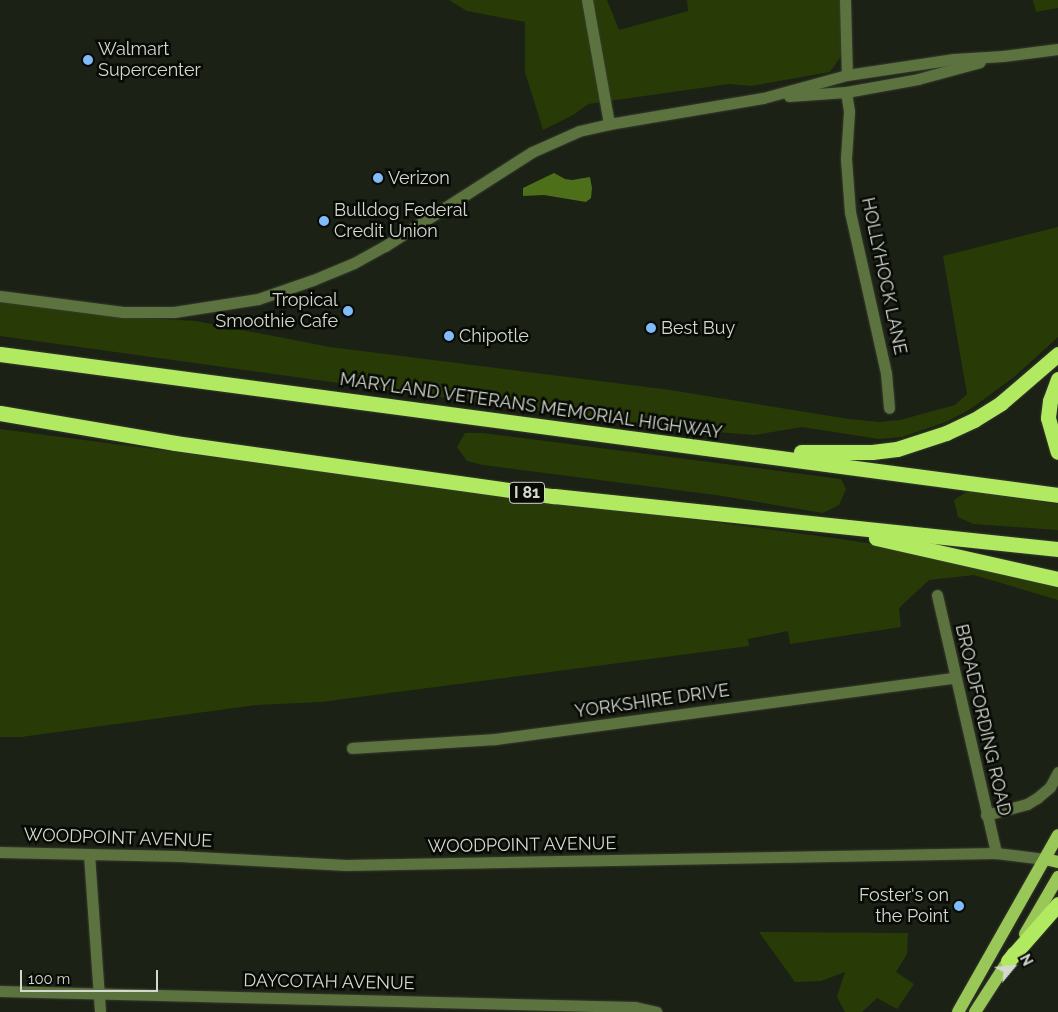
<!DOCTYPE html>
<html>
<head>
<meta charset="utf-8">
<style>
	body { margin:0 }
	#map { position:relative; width:1058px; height:1012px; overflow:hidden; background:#1b2114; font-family:Raleway,sans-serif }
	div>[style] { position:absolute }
	.green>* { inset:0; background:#283b07 }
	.water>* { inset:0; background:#4e6f1a }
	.roads { filter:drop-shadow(0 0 1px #353b2e) drop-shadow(0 0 1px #353b2e) }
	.minor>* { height:11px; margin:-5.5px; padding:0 5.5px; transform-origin:5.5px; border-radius:5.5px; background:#5c733f }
	.major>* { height:12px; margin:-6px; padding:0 6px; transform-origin:6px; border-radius:6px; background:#99c858 }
	.highway>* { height:15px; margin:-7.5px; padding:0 7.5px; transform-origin:7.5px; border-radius:7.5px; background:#b1ea61 }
	.dots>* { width:14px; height:14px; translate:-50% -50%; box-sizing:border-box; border:2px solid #070a05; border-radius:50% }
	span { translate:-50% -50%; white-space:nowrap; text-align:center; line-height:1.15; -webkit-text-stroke:5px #070a05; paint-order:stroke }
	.shield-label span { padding:1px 4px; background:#070a05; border:1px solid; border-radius:4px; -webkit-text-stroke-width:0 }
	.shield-label { font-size:16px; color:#d4d8cf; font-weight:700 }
	.poi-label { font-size:18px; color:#d4d8cf }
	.left { translate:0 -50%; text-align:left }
	.right { translate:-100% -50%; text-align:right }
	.street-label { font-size:18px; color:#d4d8cf }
	.north { position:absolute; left:988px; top:942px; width:50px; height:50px; -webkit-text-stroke:4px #070a05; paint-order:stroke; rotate:62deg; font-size:14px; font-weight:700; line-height:20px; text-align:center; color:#d4d8cf }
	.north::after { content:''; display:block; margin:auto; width:18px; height:22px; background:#d4d8cf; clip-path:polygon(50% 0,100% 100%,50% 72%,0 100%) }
	.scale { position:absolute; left:20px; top:970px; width:138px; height:22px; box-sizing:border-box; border:2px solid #d4d8cf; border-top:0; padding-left:6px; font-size:15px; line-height:18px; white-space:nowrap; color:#d4d8cf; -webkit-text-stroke:4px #070a05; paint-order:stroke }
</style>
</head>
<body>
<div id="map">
	<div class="green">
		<div style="clip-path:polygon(449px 0,607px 0,619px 30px,688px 11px,687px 0,845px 0,850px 43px,830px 72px,751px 86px,729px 84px,588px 104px,573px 115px,543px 130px,525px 72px,525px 22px,467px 11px)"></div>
		<div style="clip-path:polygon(1033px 0,1058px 0,1058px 8px,1036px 12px)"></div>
		<div style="clip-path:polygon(1058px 227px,1058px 337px,1014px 377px,969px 410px,946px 422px,902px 437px,879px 439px,802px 427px,755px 435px,663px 428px,0 336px,0 301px,142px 318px,196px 321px,330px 347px,670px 390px,849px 419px,879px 422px,900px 420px,955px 405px,967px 394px,943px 256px)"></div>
		<div style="clip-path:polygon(0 429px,834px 538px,925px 552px,1058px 582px,1058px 600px,974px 575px,929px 580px,899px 608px,901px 627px,790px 644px,788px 631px,748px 639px,749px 646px,321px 702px,256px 705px,21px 737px,0 737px)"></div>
		<div style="clip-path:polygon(465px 433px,483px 433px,841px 479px,846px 489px,839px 505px,823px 513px,716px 495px,483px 465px,467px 461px,457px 447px)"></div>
		<div style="clip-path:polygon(968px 491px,1058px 504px,1058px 530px,973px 524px,958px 517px,954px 500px)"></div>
		<div style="clip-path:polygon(759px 932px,908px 933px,907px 954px,896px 972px,914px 984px,897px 1009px,877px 998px,862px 1012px,845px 1012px,837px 997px,845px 972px,821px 981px,795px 982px)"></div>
	</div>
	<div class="water">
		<div style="clip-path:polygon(554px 173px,565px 179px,572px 180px,590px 177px,592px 188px,591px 198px,586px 202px,544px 195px,523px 196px,523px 188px)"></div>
	</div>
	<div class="roads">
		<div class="minor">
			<div style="left:587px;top:0;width:126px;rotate:79.9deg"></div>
			<div style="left:845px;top:0;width:75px;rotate:88.5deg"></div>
			<div style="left:846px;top:92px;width:20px;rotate:81deg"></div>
			<div style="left:849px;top:112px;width:47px;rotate:93.7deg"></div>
			<div style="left:846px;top:159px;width:53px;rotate:85.7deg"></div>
			<div style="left:850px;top:212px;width:165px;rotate:77.4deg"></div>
			<div style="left:886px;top:373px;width:35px;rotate:85deg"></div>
			<div style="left:789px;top:96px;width:57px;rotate:-4deg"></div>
			<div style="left:846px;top:92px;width:73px;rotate:-10.2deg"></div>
			<div style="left:918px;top:79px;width:64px;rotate:-15.3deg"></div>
			<div style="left:0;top:296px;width:124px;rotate:7.4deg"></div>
			<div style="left:123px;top:312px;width:51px"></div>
			<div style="left:174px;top:312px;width:85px;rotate:-8.8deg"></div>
			<div style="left:258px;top:299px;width:58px;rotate:-19.1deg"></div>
			<div style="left:313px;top:280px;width:44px;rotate:-22.5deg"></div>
			<div style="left:354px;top:263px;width:35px;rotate:-29deg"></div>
			<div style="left:385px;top:246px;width:174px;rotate:-32.6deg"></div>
			<div style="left:532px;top:152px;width:51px;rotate:-24.1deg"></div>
			<div style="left:579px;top:131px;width:31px;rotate:-13deg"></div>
			<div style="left:609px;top:124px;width:156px;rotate:-9.6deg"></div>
			<div style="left:763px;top:98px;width:87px;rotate:-15.3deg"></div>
			<div style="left:847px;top:75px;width:108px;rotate:-8.5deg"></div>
			<div style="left:954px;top:59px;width:49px;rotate:-3.5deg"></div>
			<div style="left:1003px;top:56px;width:55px;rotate:-7.3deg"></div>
			<div style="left:937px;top:595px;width:265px;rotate:77.1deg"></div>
			<div style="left:352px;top:748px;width:143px;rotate:-3.6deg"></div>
			<div style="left:495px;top:739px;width:464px;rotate:-7.6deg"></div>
			<div style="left:986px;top:815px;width:42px;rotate:-15deg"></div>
			<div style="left:1027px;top:804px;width:12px;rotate:-31deg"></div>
			<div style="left:1037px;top:798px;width:17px;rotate:-40deg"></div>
			<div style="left:1050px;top:787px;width:17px;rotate:-62deg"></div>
			<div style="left:0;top:852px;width:179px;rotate:1.3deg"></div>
			<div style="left:179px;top:856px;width:167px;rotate:3.1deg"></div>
			<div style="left:346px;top:865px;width:650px;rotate:-1.06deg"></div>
			<div style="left:996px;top:853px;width:49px;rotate:7deg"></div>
			<div style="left:89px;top:854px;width:158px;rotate:86deg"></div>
			<div style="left:0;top:991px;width:635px;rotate:1.44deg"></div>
			<div style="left:635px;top:1007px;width:22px;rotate:13deg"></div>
		</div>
		<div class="major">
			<div style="left:1045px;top:859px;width:13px;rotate:13deg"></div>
			<div style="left:1025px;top:934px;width:66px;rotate:-59.9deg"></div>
			<div style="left:958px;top:1012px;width:203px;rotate:-60.5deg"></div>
			<div style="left:975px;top:1012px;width:70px;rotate:-57.2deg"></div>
		</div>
		<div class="highway">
			<div style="left:0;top:354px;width:1067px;rotate:7.59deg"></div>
			<div style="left:1058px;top:379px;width:23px;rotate:110deg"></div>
			<div style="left:1050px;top:401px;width:17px;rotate:97deg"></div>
			<div style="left:1048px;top:418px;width:35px;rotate:74deg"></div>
			<div style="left:0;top:413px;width:178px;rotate:9.7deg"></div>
			<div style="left:175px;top:443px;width:383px;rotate:8deg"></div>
			<div style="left:554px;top:496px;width:507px;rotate:6deg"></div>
			<div style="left:801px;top:452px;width:71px"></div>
			<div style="left:872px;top:452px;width:25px;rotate:-7deg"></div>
			<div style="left:897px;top:449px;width:52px;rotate:-18.1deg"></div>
			<div style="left:946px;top:433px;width:31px;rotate:-25deg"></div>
			<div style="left:974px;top:420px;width:32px;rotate:-32deg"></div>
			<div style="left:1001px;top:403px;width:75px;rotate:-40.7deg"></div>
			<div style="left:876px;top:538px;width:187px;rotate:12.7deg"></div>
			<div style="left:1008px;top:961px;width:76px;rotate:-48.7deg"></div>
		</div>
	</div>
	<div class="dots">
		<div style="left:88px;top:60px;background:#81bcfa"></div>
		<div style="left:378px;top:178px;background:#81bcfa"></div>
		<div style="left:324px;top:221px;background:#81bcfa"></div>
		<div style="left:348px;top:311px;background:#81bcfa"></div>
		<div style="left:651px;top:328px;background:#81bcfa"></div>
		<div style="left:449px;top:336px;background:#81bcfa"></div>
		<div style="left:959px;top:906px;background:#81bcfa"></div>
	</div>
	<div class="shield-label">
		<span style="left:527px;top:493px">I 81</span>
	</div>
	<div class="poi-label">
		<span class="left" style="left:98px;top:60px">Walmart<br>Supercenter</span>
		<span class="left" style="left:388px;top:178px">Verizon</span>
		<span class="left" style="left:334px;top:221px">Bulldog Federal<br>Credit Union</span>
		<span class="right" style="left:338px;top:311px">Tropical<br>Smoothie Cafe</span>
		<span class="left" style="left:661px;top:328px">Best Buy</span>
		<span class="left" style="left:459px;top:336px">Chipotle</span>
		<span class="right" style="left:949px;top:906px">Foster's on<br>the Point</span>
	</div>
	<div class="street-label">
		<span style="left:884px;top:276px;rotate:78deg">HOLLYHOCK LANE</span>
		<span style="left:531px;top:406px;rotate:8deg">MARYLAND VETERANS MEMORIAL HIGHWAY</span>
		<span style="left:652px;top:701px;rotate:-8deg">YORKSHIRE DRIVE</span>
		<span style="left:983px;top:720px;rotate:77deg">BROADFORDING ROAD</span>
		<span style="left:118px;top:838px;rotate:2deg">WOODPOINT AVENUE</span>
		<span style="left:522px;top:845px;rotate:-1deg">WOODPOINT AVENUE</span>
		<span style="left:329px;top:982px;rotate:1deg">DAYCOTAH AVENUE</span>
	</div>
	<div class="north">N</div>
	<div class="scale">100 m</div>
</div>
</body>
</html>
